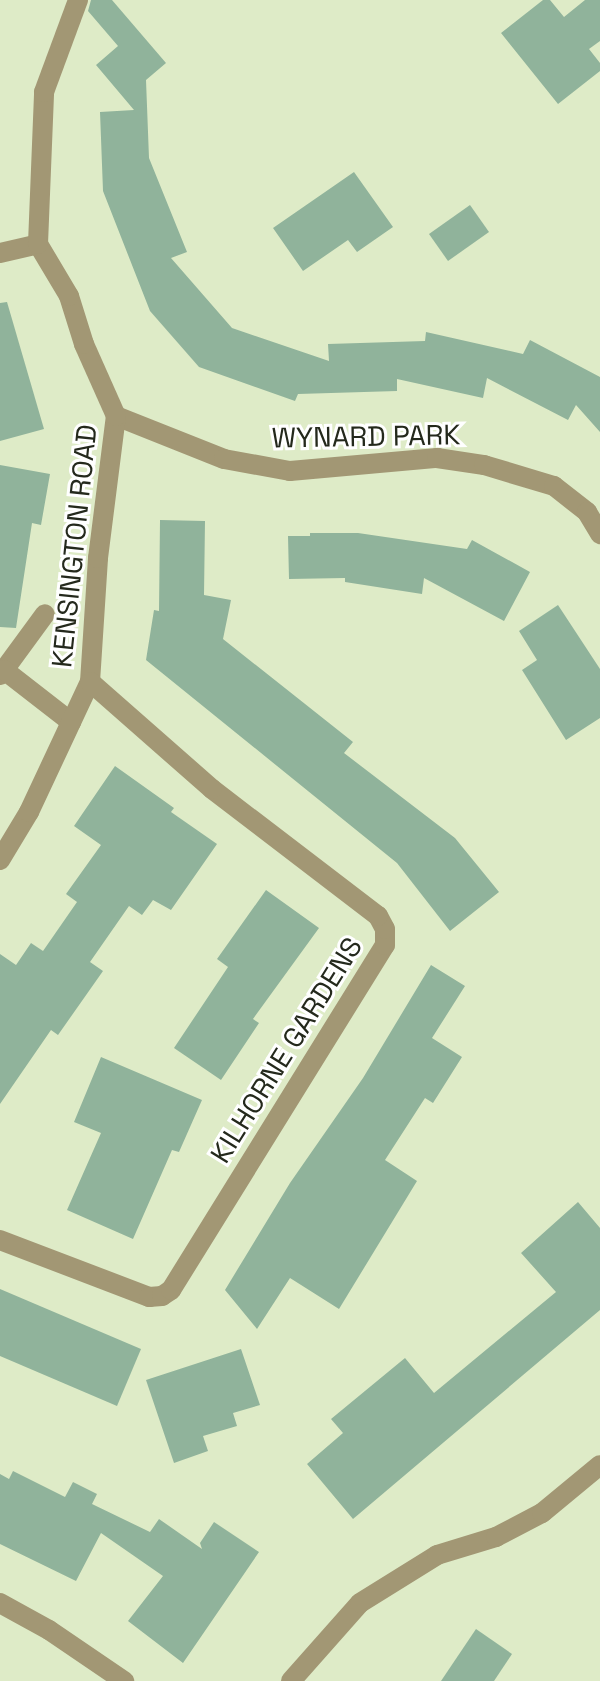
<!DOCTYPE html>
<html>
<head>
<meta charset="utf-8">
<style>
	body { margin:0 }
	#map { position:relative; width:600px; height:1681px; overflow:hidden; background:#deebc7; font-family:"Space Grotesk",sans-serif }
	div>[style] { position:absolute }
	.building>* { inset:0; background:#90b39b }
	.minor>* { height:20px; margin:-10px; padding:0 10px; transform-origin:10px; border-radius:10px; background:#a29774 }
	span { translate:-50% -50%; white-space:nowrap; text-align:center; line-height:1.15; -webkit-text-stroke:6px #fff; paint-order:stroke }
	.street-label { font-size:28px; color:#24291c }
</style>
</head>
<body>
<div id="map">
	<div class="building">
		<div style="clip-path:polygon(91px 0,112px 0,166px 63px,146px 80px,149px 158px,187px 252px,171px 258px,232px 328px,329px 361px,328px 344px,425px 341px,426px 332px,523px 354px,530px 340px,600px 377px,600px 432px,576px 405px,568px 420px,487px 378px,483px 398px,397px 379px,397px 391px,298px 394px,295px 401px,199px 367px,150px 311px,103px 191px,100px 112px,134px 110px,96px 65px,118px 46px,88px 11px)"></div>
		<div style="clip-path:polygon(543px 0,550px 0,564px 17px,585px 0,600px 0,600px 41px,589px 49px,600px 63px,600px 71px,558px 104px,501px 33px)"></div>
		<div style="clip-path:polygon(354px 172px,393px 227px,357px 252px,348px 240px,303px 271px,273px 228px)"></div>
		<div style="clip-path:polygon(470px 205px,489px 232px,448px 261px,429px 234px)"></div>
		<div style="clip-path:polygon(7px 302px,44px 429px,0 441px,0 303px)"></div>
		<div style="clip-path:polygon(0 465px,50px 474px,41px 525px,32px 523px,16px 628px,0 627px)"></div>
		<div style="clip-path:polygon(160px 520px,205px 521px,204px 595px,231px 600px,223px 639px,353px 742px,344px 753px,455px 838px,499px 892px,450px 931px,397px 863px,146px 660px,154px 610px,159px 611px)"></div>
		<div style="clip-path:polygon(310px 533px,358px 533px,467px 549px,472px 540px,530px 572px,504px 621px,424px 578px,422px 594px,345px 582px,345px 578px,289px 579px,288px 536px,310px 536px)"></div>
		<div style="clip-path:polygon(558px 605px,600px 669px,600px 718px,566px 740px,522px 670px,537px 660px,519px 631px)"></div>
		<div style="clip-path:polygon(115px 766px,174px 808px,171px 812px,217px 844px,171px 910px,153px 900px,142px 915px,129px 906px,90px 962px,103px 971px,58px 1035px,51px 1030px,0 1104px,0 954px,16px 965px,31px 943px,43px 951px,77px 902px,66px 894px,101px 845px,74px 826px)"></div>
		<div style="clip-path:polygon(266px 890px,319px 928px,253px 1019px,259px 1023px,221px 1080px,174px 1048px,228px 967px,217px 959px)"></div>
		<div style="clip-path:polygon(431px 965px,465px 986px,432px 1038px,462px 1057px,433px 1103px,425px 1098px,385px 1160px,417px 1181px,339px 1309px,290px 1278px,257px 1329px,225px 1290px,290px 1183px,363px 1078px)"></div>
		<div style="clip-path:polygon(101px 1057px,202px 1100px,179px 1152px,172px 1150px,133px 1239px,67px 1210px,101px 1133px,74px 1122px)"></div>
		<div style="clip-path:polygon(578px 1202px,600px 1228px,600px 1310px,353px 1519px,307px 1464px,343px 1433px,331px 1419px,405px 1358px,434px 1393px,556px 1292px,521px 1253px)"></div>
		<div style="clip-path:polygon(0 1289px,141px 1349px,117px 1406px,0 1356px)"></div>
		<div style="clip-path:polygon(241px 1349px,260px 1405px,233px 1413px,237px 1426px,203px 1436px,208px 1451px,174px 1463px,146px 1380px)"></div>
		<div style="clip-path:polygon(13px 1471px,65px 1497px,73px 1482px,97px 1494px,92px 1504px,150px 1532px,159px 1519px,202px 1549px,200px 1543px,214px 1522px,259px 1552px,183px 1663px,128px 1621px,163px 1576px,101px 1533px,76px 1581px,0 1544px,0 1474px,9px 1479px)"></div>
		<div style="clip-path:polygon(476px 1629px,512px 1654px,494px 1681px,441px 1681px)"></div>
	</div>
	<div class="minor">
		<div style="left:0;top:253px;width:39px;rotate:-13deg"></div>
		<div style="left:116px;top:416px;width:116px;rotate:21.7deg"></div>
		<div style="left:224px;top:459px;width:67px;rotate:10.3deg"></div>
		<div style="left:290px;top:471px;width:148px;rotate:-5.1deg"></div>
		<div style="left:437px;top:458px;width:48px;rotate:8.5deg"></div>
		<div style="left:484px;top:465px;width:73px;rotate:16.7deg"></div>
		<div style="left:554px;top:486px;width:42px;rotate:38.2deg"></div>
		<div style="left:587px;top:512px;width:26px;rotate:59deg"></div>
		<div style="left:4px;top:670px;width:69px;rotate:-53.8deg"></div>
		<div style="left:0;top:675px;width:6px;rotate:-51deg"></div>
		<div style="left:4px;top:670px;width:85px;rotate:37.8deg"></div>
		<div style="left:0;top:860px;width:56px;rotate:-58.9deg"></div>
		<div style="left:29px;top:812px;width:144px;rotate:-64.9deg"></div>
		<div style="left:90px;top:682px;width:124px;rotate:-86.3deg"></div>
		<div style="left:98px;top:558px;width:143px;rotate:-82.8deg"></div>
		<div style="left:116px;top:416px;width:79px;rotate:-114deg"></div>
		<div style="left:84px;top:344px;width:50px;rotate:-107.4deg"></div>
		<div style="left:69px;top:296px;width:61px;rotate:-120.8deg"></div>
		<div style="left:38px;top:244px;width:152px;rotate:-87.7deg"></div>
		<div style="left:44px;top:92px;width:98px;rotate:-69.7deg"></div>
		<div style="left:0;top:1240px;width:160px;rotate:20.9deg"></div>
		<div style="left:149px;top:1297px;width:13px;rotate:-4deg"></div>
		<div style="left:162px;top:1296px;width:11px;rotate:-34deg"></div>
		<div style="left:171px;top:1290px;width:406px;rotate:-58.2deg"></div>
		<div style="left:385px;top:945px;width:16px;rotate:-90deg"></div>
		<div style="left:385px;top:929px;width:15px;rotate:-118deg"></div>
		<div style="left:378px;top:916px;width:209px;rotate:-142.6deg"></div>
		<div style="left:212px;top:789px;width:162px;rotate:-138.7deg"></div>
		<div style="left:0;top:1603px;width:56px;rotate:28.9deg"></div>
		<div style="left:49px;top:1630px;width:91px;rotate:34.2deg"></div>
		<div style="left:291px;top:1681px;width:104px;rotate:-48.5deg"></div>
		<div style="left:360px;top:1603px;width:91px;rotate:-31.9deg"></div>
		<div style="left:437px;top:1555px;width:62px;rotate:-17deg"></div>
		<div style="left:496px;top:1537px;width:52px;rotate:-27.6deg"></div>
		<div style="left:542px;top:1513px;width:75px;rotate:-39.6deg"></div>
	</div>
	<div class="street-label">
		<span style="left:366px;top:436px;rotate:-1deg">WYNARD PARK</span>
		<span style="left:74px;top:546px;rotate:-84deg">KENSINGTON ROAD</span>
		<span style="left:286px;top:1050px;rotate:-58deg">KILHORNE GARDENS</span>
	</div>
</div>
</body>
</html>
